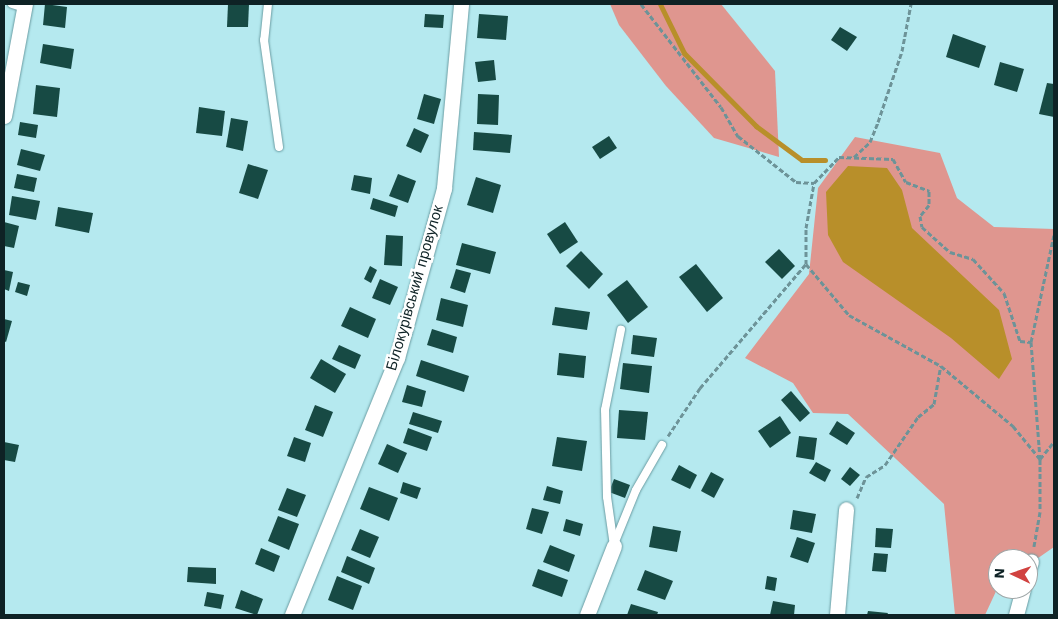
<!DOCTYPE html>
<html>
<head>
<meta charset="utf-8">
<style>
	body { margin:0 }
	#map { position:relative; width:1058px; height:619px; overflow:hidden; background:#b5e9ef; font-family:"Work Sans",sans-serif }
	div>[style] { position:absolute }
	.green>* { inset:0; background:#df968f }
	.water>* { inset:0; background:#b88f2a }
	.stream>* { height:5px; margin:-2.5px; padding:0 2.5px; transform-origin:2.5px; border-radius:2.5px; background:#b88f2a }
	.building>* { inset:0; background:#174a44 }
	.path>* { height:3px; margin-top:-1.5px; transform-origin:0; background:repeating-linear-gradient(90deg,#6d9398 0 5px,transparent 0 7.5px) }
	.roads { filter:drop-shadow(0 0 1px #6a9ca2) drop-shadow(0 0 1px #6a9ca2) }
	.lane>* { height:8px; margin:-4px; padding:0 4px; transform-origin:4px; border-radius:4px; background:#fff }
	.street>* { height:15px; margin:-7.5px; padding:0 7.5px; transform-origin:7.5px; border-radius:7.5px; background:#fff }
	span { translate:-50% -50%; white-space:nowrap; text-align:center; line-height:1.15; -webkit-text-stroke:5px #fff; paint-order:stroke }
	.street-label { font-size:15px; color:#0e2225 }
	.frame { position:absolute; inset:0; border:5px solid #0e2225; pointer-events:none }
	.north { position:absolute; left:988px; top:549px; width:50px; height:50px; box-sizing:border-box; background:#fff; border:1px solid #9fa7a8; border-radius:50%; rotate:273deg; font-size:14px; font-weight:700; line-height:20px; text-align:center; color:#0e2225 }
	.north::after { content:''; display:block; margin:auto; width:18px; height:22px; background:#d14240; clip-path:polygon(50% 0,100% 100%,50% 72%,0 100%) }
</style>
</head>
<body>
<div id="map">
	<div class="green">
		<div style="clip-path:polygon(610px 4px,721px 4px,775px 71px,779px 157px,714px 138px,666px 86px,619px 25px)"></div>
		<div style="clip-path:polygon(855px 137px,940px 153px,957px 198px,994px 227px,1054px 229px,1054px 547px,1028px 565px,1028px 559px,998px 559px,998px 587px,985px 615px,955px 615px,944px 504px,848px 414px,813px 413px,793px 383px,745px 358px,809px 274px,818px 188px)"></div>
	</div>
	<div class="water">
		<div style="clip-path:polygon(848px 166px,887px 168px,902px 190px,912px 228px,999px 310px,1012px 359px,999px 379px,951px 338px,843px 262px,828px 235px,826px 192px)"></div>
	</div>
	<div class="stream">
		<div style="left:660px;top:4px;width:55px;rotate:63.9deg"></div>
		<div style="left:684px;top:53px;width:103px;rotate:45.4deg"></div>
		<div style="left:756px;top:126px;width:57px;rotate:36.5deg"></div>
		<div style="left:802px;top:160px;width:23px"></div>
	</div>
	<div class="building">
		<div style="clip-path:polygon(45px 4px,67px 7px,65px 28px,43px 25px)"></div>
		<div style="clip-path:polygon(228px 4px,249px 4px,248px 27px,227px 27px)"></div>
		<div style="clip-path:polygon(425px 14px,444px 15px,443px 28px,424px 27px)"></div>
		<div style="clip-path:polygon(479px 14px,508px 16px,506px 40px,477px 38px)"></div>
		<div style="clip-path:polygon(840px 27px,857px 37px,847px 51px,831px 40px)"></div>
		<div style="clip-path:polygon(953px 34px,986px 46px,979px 68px,946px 57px)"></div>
		<div style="clip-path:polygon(43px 44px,74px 49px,71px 69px,40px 63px)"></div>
		<div style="clip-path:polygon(494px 60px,496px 80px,478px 82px,475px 62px)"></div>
		<div style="clip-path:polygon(1000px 62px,1024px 69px,1017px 92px,994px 85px)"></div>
		<div style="clip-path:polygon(1047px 83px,1054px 84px,1054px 117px,1039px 114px)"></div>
		<div style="clip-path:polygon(36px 85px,60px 88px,57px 117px,33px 114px)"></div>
		<div style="clip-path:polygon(424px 94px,441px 99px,434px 124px,417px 119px)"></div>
		<div style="clip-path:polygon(478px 94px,499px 95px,498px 125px,477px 124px)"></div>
		<div style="clip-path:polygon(199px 107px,225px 111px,222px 136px,196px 133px)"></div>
		<div style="clip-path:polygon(231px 118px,248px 121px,243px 151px,226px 147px)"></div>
		<div style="clip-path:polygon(20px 122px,38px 125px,36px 138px,18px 135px)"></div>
		<div style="clip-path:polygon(414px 128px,429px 135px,421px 153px,406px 146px)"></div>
		<div style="clip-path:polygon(474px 132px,512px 135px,510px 153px,473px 150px)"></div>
		<div style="clip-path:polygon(609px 136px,617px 148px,600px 159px,592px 147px)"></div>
		<div style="clip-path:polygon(21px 149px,45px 155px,40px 171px,17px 165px)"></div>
		<div style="clip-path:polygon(248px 164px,268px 170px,258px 199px,239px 193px)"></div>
		<div style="clip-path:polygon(17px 174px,37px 178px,34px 192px,14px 188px)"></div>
		<div style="clip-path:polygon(398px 174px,416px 181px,408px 203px,389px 196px)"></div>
		<div style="clip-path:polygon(354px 175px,372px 178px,370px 194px,351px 190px)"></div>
		<div style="clip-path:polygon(476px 177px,501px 185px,493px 213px,467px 205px)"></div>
		<div style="clip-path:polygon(12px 196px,40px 201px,36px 220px,9px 215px)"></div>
		<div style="clip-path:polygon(373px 198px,398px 206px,395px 217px,370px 209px)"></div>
		<div style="clip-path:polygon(58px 207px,93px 213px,89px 233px,55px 226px)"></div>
		<div style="clip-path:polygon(4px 222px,19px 226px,14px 248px,4px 246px)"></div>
		<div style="clip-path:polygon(565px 222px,578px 242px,560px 254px,547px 234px)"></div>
		<div style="clip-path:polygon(386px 235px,403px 236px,402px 266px,384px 265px)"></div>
		<div style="clip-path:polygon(462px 243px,496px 252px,490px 274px,456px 265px)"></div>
		<div style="clip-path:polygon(779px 249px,795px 266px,782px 279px,765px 262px)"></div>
		<div style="clip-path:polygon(581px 251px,603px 274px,589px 289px,566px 266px)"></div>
		<div style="clip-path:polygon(696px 264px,723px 298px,707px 312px,679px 277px)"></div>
		<div style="clip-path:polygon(370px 266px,377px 270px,371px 283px,364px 279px)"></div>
		<div style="clip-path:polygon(456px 269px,471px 273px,465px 293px,450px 288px)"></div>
		<div style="clip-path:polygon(4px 270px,13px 272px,9px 291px,4px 289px)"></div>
		<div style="clip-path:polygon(380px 279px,398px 287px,390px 305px,372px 298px)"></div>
		<div style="clip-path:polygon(627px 280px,648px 307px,628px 323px,607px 295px)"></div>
		<div style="clip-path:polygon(18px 282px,30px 285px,27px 296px,15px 292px)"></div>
		<div style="clip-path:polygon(441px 298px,468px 305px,463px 327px,436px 320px)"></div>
		<div style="clip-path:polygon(350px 307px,376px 319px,368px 338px,341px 326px)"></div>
		<div style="clip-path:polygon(555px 307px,590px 312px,587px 330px,552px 325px)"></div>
		<div style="clip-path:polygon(4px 319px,12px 321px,6px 342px,4px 341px)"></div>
		<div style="clip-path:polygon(432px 329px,457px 337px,453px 353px,427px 345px)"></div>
		<div style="clip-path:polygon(633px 335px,657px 338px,654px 357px,631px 354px)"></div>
		<div style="clip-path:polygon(339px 345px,361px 355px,355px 369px,332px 359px)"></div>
		<div style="clip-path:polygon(559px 353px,586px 356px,584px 378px,557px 375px)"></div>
		<div style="clip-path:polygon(321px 359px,346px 374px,335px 393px,310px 378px)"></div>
		<div style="clip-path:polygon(421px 360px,469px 376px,464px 392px,416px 376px)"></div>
		<div style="clip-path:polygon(623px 363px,652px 366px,649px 393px,620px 389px)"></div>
		<div style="clip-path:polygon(407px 385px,426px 391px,422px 407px,402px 402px)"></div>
		<div style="clip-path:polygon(791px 391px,810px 413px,800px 422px,781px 400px)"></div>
		<div style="clip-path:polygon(315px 405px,333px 412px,323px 437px,305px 430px)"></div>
		<div style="clip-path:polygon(619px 410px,648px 412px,645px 440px,617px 438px)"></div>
		<div style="clip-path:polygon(413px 412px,442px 421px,438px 433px,409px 424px)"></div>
		<div style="clip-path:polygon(780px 416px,791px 433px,770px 448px,758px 431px)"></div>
		<div style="clip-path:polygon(837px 421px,855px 433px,847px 445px,829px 434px)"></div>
		<div style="clip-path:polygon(408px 428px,432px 437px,427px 451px,403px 443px)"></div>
		<div style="clip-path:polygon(799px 436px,817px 438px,814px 460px,796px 457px)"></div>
		<div style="clip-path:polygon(294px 437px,311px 443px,305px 462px,287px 456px)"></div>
		<div style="clip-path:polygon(557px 437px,587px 441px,582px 471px,552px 466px)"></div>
		<div style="clip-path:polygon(4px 442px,19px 445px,15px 462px,4px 460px)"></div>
		<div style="clip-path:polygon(387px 444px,407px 453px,398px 473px,378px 464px)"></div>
		<div style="clip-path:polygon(816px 462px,831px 470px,825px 482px,809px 473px)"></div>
		<div style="clip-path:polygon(679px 465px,697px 475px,690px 489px,671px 480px)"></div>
		<div style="clip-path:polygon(850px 467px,860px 475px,850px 486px,841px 479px)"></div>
		<div style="clip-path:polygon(711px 472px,724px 479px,714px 498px,701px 491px)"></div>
		<div style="clip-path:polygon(614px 479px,630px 485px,625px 498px,609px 492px)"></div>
		<div style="clip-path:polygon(403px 482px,421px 488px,417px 499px,400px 493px)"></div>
		<div style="clip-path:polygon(547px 486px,563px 491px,560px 504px,543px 500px)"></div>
		<div style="clip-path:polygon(369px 487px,398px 498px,389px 521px,360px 509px)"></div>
		<div style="clip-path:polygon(287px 488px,306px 495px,297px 517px,278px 510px)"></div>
		<div style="clip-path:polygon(532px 508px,549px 512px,542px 534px,526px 529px)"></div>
		<div style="clip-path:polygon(793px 510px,816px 514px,812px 533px,790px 529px)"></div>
		<div style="clip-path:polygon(278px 516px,299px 524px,289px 550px,268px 541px)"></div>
		<div style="clip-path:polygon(566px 519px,583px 524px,580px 536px,563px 531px)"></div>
		<div style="clip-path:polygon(653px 526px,681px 531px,677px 552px,649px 547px)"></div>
		<div style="clip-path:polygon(876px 528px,893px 529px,891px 548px,875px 547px)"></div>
		<div style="clip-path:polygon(360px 529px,379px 537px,370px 558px,351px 550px)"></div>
		<div style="clip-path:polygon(797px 537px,815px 543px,808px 563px,790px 557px)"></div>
		<div style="clip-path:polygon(550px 545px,575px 555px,569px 572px,543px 562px)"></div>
		<div style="clip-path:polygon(261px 548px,280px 556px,274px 572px,255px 564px)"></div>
		<div style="clip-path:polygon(874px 553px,888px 554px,886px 572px,872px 571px)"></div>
		<div style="clip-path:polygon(347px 556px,375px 568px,369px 584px,341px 572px)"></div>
		<div style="clip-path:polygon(188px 567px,216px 568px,216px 584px,187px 582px)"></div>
		<div style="clip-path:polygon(538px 569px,568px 580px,562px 597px,532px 586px)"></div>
		<div style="clip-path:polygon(645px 570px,673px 581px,665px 600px,637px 590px)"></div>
		<div style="clip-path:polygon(337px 576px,362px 586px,353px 610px,328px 600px)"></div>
		<div style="clip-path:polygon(767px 576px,777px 578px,775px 591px,765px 589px)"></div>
		<div style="clip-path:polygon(241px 590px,263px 599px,257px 615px,235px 608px)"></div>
		<div style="clip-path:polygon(207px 592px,224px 595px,221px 609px,204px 606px)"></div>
		<div style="clip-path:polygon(773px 601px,795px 605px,794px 615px,770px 615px)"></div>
		<div style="clip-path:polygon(631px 604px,658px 612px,657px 615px,627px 615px)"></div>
		<div style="clip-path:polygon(868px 611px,888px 613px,887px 615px,867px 615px)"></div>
	</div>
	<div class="path">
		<div style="left:641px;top:4px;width:130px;rotate:52.2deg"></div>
		<div style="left:721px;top:107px;width:34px;rotate:60deg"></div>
		<div style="left:738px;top:136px;width:74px;rotate:38.4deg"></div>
		<div style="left:796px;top:182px;width:18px;rotate:3deg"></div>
		<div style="left:854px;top:157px;width:22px;rotate:-43deg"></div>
		<div style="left:870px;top:142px;width:22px;rotate:-68deg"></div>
		<div style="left:878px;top:122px;width:75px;rotate:-71.3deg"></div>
		<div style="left:902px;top:51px;width:48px;rotate:-79.2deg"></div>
		<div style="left:806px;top:264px;width:67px;rotate:49.9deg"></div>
		<div style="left:849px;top:315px;width:105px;rotate:29deg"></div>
		<div style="left:941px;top:366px;width:94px;rotate:39.8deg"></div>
		<div style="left:1013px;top:426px;width:43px;rotate:50.7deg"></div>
		<div style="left:1031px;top:342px;width:117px;rotate:85.6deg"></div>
		<div style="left:1040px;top:459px;width:53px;rotate:90deg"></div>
		<div style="left:1040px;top:512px;width:35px;rotate:100deg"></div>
		<div style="left:668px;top:436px;width:58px;rotate:-56.3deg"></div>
		<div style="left:700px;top:388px;width:163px;rotate:-49.5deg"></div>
		<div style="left:806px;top:264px;width:36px;rotate:-90deg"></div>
		<div style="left:806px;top:228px;width:46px;rotate:-79.9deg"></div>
		<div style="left:814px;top:183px;width:36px;rotate:-46deg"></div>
		<div style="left:839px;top:157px;width:54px;rotate:2.1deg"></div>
		<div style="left:893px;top:159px;width:26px;rotate:61deg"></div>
		<div style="left:906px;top:182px;width:25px;rotate:21deg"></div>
		<div style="left:929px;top:191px;width:14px;rotate:90deg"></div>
		<div style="left:929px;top:205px;width:14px;rotate:129deg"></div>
		<div style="left:920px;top:216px;width:11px;rotate:80deg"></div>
		<div style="left:922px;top:227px;width:38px;rotate:42deg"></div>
		<div style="left:950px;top:252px;width:24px;rotate:17deg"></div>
		<div style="left:973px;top:259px;width:46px;rotate:47.6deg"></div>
		<div style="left:1004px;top:293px;width:51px;rotate:71.6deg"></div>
		<div style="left:1020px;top:341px;width:11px;rotate:5deg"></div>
		<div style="left:1031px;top:342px;width:109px;rotate:-77.9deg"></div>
		<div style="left:1040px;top:459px;width:22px;rotate:-51deg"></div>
		<div style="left:857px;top:498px;width:23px;rotate:-67deg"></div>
		<div style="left:866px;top:477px;width:22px;rotate:-32deg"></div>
		<div style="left:885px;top:465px;width:58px;rotate:-55.5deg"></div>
		<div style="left:918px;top:417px;width:21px;rotate:-39deg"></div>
		<div style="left:934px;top:404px;width:39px;rotate:-80deg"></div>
	</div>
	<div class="roads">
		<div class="lane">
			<div style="left:12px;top:4px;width:13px;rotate:18deg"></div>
			<div style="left:268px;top:4px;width:36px;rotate:96deg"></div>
			<div style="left:264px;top:40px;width:108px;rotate:82deg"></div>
			<div style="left:614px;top:544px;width:58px;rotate:-67.8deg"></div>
			<div style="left:636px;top:490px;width:52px;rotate:-60deg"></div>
			<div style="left:614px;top:546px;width:49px;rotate:-98.1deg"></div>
			<div style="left:607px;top:497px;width:87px;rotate:-91.3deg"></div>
			<div style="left:605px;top:410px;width:82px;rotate:-78.7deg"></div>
		</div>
		<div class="street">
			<div style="left:4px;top:116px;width:114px;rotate:-79.4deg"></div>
			<div style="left:1028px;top:571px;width:10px;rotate:-73deg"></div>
			<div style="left:292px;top:615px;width:278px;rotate:-67.8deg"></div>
			<div style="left:397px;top:358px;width:176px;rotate:-74.5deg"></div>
			<div style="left:444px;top:188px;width:185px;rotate:-84.7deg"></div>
			<div style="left:587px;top:615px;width:74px;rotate:-68.6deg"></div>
			<div style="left:837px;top:615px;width:106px;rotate:-85.1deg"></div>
			<div style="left:1016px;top:615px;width:27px;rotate:-75deg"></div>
		</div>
	</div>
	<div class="street-label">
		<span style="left:415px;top:288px;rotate:-74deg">Білокурівський провулок</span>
	</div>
	<div class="frame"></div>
	<div class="north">N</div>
</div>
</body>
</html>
